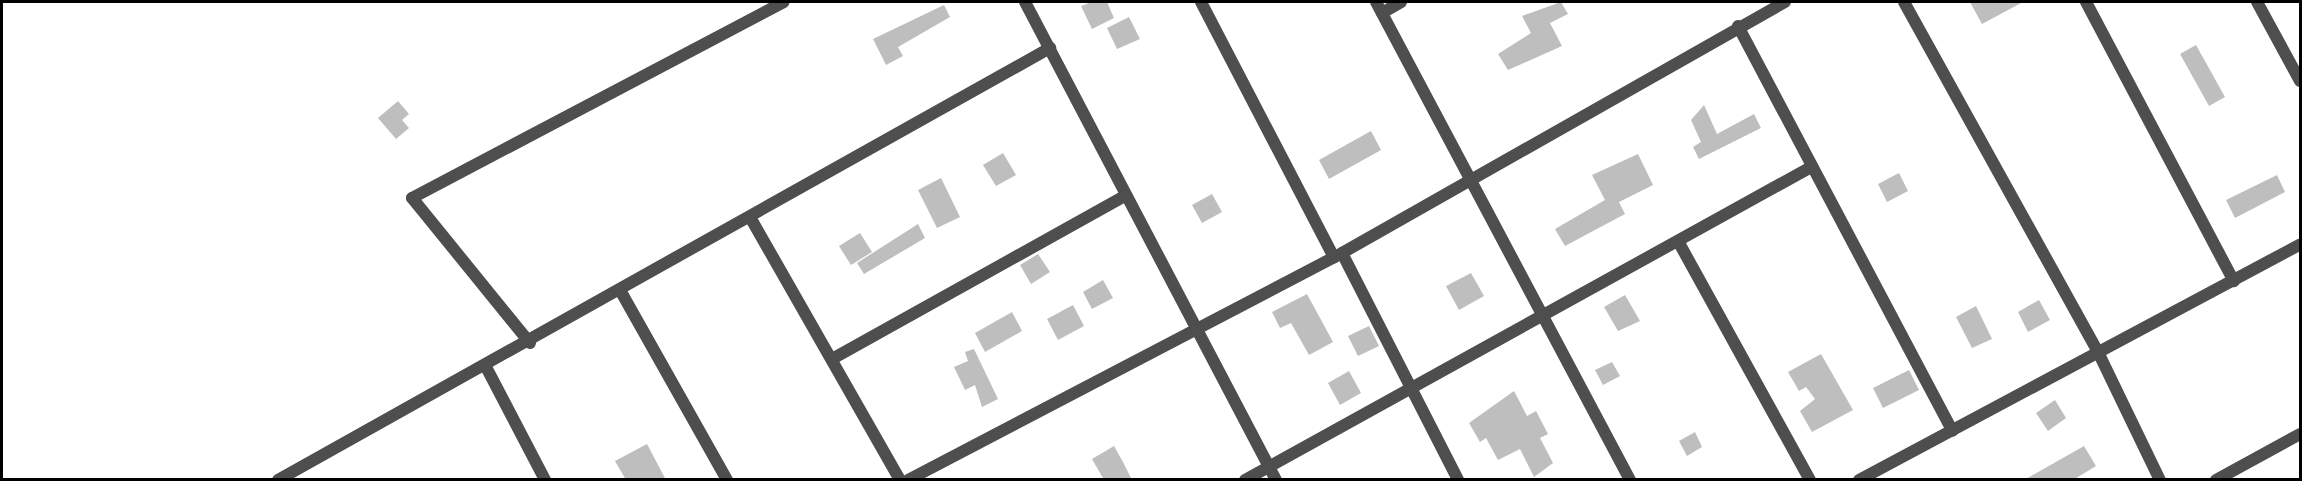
<!DOCTYPE html>
<html>
<head>
<meta charset="utf-8">
<style>
	body { margin:0 }
	#map { position:relative; width:2302px; height:481px; overflow:hidden; background:#fff; font-family:"Fira Sans Condensed",sans-serif }
	div>[style] { position:absolute }
	.building>* { inset:0; background:#bebebe }
	.street>* { height:12px; margin:-6px; padding:0 6px; transform-origin:6px; border-radius:6px; background:#4e4e4e }
	span { translate:-50% -50%; white-space:nowrap; text-align:center; line-height:1.15; -webkit-text-stroke:4.5px #fff; paint-order:stroke }
	.frame { position:absolute; inset:0; border:3px solid #000; pointer-events:none }
</style>
</head>
<body>
<div id="map">
	<div class="building">
		<div style="clip-path:polygon(1092px 2px,1107px 2px,1114px 18px,1092px 29px,1081px 6px)"></div>
		<div style="clip-path:polygon(1561px 2px,1568px 14px,1550px 23px,1562px 46px,1508px 70px,1498px 54px,1531px 33px,1522px 16px)"></div>
		<div style="clip-path:polygon(1970px 2px,2023px 2px,1982px 24px)"></div>
		<div style="clip-path:polygon(944px 5px,950px 17px,898px 47px,903px 56px,886px 65px,873px 39px)"></div>
		<div style="clip-path:polygon(1129px 17px,1140px 39px,1117px 49px,1107px 28px)"></div>
		<div style="clip-path:polygon(2196px 45px,2225px 97px,2209px 106px,2180px 54px)"></div>
		<div style="clip-path:polygon(398px 101px,409px 114px,402px 120px,409px 128px,396px 139px,378px 118px)"></div>
		<div style="clip-path:polygon(1704px 105px,1717px 134px,1754px 114px,1761px 128px,1699px 159px,1693px 147px,1701px 142px,1691px 120px)"></div>
		<div style="clip-path:polygon(1371px 131px,1381px 150px,1329px 179px,1319px 160px)"></div>
		<div style="clip-path:polygon(1003px 153px,1016px 175px,996px 186px,983px 165px)"></div>
		<div style="clip-path:polygon(1638px 154px,1653px 185px,1619px 202px,1625px 214px,1565px 246px,1555px 229px,1605px 200px,1592px 175px)"></div>
		<div style="clip-path:polygon(1899px 173px,1908px 191px,1887px 202px,1878px 184px)"></div>
		<div style="clip-path:polygon(2277px 175px,2285px 192px,2235px 218px,2226px 200px)"></div>
		<div style="clip-path:polygon(941px 178px,960px 217px,937px 228px,918px 190px)"></div>
		<div style="clip-path:polygon(1212px 194px,1222px 212px,1202px 223px,1192px 205px)"></div>
		<div style="clip-path:polygon(918px 224px,925px 238px,864px 274px,857px 263px)"></div>
		<div style="clip-path:polygon(860px 233px,872px 252px,851px 265px,839px 246px)"></div>
		<div style="clip-path:polygon(1038px 254px,1050px 272px,1031px 284px,1020px 265px)"></div>
		<div style="clip-path:polygon(1471px 273px,1484px 296px,1459px 310px,1446px 286px)"></div>
		<div style="clip-path:polygon(1103px 280px,1113px 298px,1092px 309px,1083px 292px)"></div>
		<div style="clip-path:polygon(1307px 294px,1333px 342px,1309px 355px,1291px 323px,1280px 328px,1272px 312px)"></div>
		<div style="clip-path:polygon(1625px 295px,1640px 321px,1618px 331px,1604px 307px)"></div>
		<div style="clip-path:polygon(2039px 300px,2050px 320px,2028px 332px,2018px 312px)"></div>
		<div style="clip-path:polygon(1073px 305px,1084px 326px,1058px 340px,1047px 319px)"></div>
		<div style="clip-path:polygon(1976px 306px,1992px 339px,1972px 348px,1956px 317px)"></div>
		<div style="clip-path:polygon(1012px 312px,1022px 331px,985px 352px,975px 333px)"></div>
		<div style="clip-path:polygon(1369px 326px,1379px 346px,1358px 356px,1348px 336px)"></div>
		<div style="clip-path:polygon(974px 349px,998px 399px,982px 407px,975px 385px,965px 390px,954px 367px,968px 361px,965px 352px)"></div>
		<div style="clip-path:polygon(1821px 354px,1853px 410px,1812px 432px,1800px 411px,1815px 399px,1806px 387px,1799px 391px,1788px 372px)"></div>
		<div style="clip-path:polygon(1612px 362px,1620px 376px,1603px 385px,1595px 370px)"></div>
		<div style="clip-path:polygon(1909px 370px,1919px 390px,1883px 408px,1873px 388px)"></div>
		<div style="clip-path:polygon(1349px 371px,1361px 393px,1340px 405px,1328px 383px)"></div>
		<div style="clip-path:polygon(1514px 391px,1527px 416px,1536px 411px,1548px 434px,1540px 438px,1553px 463px,1534px 477px,1520px 449px,1498px 460px,1486px 438px,1480px 442px,1469px 423px)"></div>
		<div style="clip-path:polygon(2055px 400px,2066px 418px,2048px 431px,2036px 413px)"></div>
		<div style="clip-path:polygon(1695px 432px,1702px 447px,1687px 456px,1679px 441px)"></div>
		<div style="clip-path:polygon(647px 444px,666px 480px,626px 480px,615px 461px)"></div>
		<div style="clip-path:polygon(1114px 446px,1123px 462px,1132px 480px,1104px 480px,1092px 459px)"></div>
		<div style="clip-path:polygon(2084px 446px,2096px 466px,2073px 480px,2024px 480px)"></div>
	</div>
	<div class="street">
		<div style="left:1025px;top:2px;width:540px;rotate:62.3deg"></div>
		<div style="left:1201px;top:2px;width:288px;rotate:62.5deg"></div>
		<div style="left:1376px;top:2px;width:541px;rotate:62.01deg"></div>
		<div style="left:1904px;top:2px;width:402px;rotate:61deg"></div>
		<div style="left:2099px;top:354px;width:140px;rotate:64.2deg"></div>
		<div style="left:2086px;top:2px;width:316px;rotate:62.1deg"></div>
		<div style="left:2257px;top:2px;width:90px;rotate:61.4deg"></div>
		<div style="left:1382px;top:13px;width:22px;rotate:-30deg"></div>
		<div style="left:1738px;top:26px;width:458px;rotate:62.1deg"></div>
		<div style="left:750px;top:217px;width:303px;rotate:60.3deg"></div>
		<div style="left:1678px;top:241px;width:273px;rotate:61.1deg"></div>
		<div style="left:1342px;top:253px;width:255px;rotate:62.9deg"></div>
		<div style="left:620px;top:290px;width:218px;rotate:60.6deg"></div>
		<div style="left:530px;top:343px;width:187px;rotate:-129.1deg"></div>
		<div style="left:412px;top:198px;width:420px;rotate:-27.8deg"></div>
		<div style="left:832px;top:359px;width:335px;rotate:-29.1deg"></div>
		<div style="left:485px;top:365px;width:130px;rotate:62.4deg"></div>
		<div style="left:278px;top:480px;width:885px;rotate:-29.23deg"></div>
		<div style="left:908px;top:480px;width:490px;rotate:-27.6deg"></div>
		<div style="left:1342px;top:253px;width:509px;rotate:-29.54deg"></div>
		<div style="left:1245px;top:480px;width:647px;rotate:-28.94deg"></div>
		<div style="left:1859px;top:480px;width:500px;rotate:-28.1deg"></div>
		<div style="left:2216px;top:480px;width:96px;rotate:-28.7deg"></div>
	</div>
	<div class="frame"></div>
</div>
</body>
</html>
